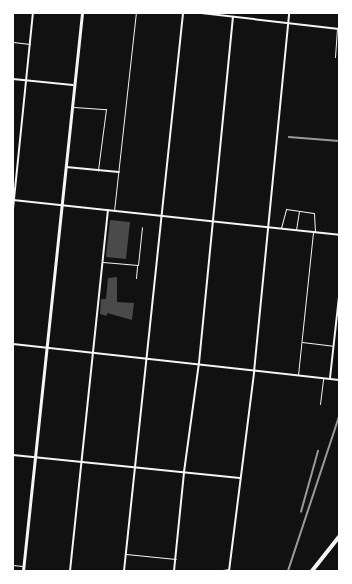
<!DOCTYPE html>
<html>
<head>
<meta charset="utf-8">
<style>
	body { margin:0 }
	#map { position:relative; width:352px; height:584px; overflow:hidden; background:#111; font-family:"PT Sans",sans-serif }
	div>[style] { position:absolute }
	.building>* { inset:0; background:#4a4a4a }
	.service>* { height:1px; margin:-0.5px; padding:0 0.5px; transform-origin:0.5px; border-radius:0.5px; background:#f5f5f5 }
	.minor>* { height:2px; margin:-1px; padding:0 1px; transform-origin:1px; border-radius:1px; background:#f5f5f5 }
	.tertiary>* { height:2.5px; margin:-1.25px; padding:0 1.25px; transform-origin:1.25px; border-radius:1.25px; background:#f5f5f5 }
	.primary>* { height:3.5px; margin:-1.75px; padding:0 1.75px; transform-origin:1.75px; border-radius:1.75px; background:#f5f5f5 }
	.rail>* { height:1.5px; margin:-0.75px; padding:0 0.75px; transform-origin:0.75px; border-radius:0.75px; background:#9a9a9a }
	span { translate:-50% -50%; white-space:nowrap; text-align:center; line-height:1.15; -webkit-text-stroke:3px #fff; paint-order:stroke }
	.frame { position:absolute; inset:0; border:14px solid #fff; pointer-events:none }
</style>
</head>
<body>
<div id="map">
	<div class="building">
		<div style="clip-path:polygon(110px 220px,130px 222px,126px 259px,106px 257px)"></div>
		<div style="clip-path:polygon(117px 277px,117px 302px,134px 303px,132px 320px,107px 313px,107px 316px,100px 314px,101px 299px,106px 299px,108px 278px)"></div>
	</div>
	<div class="service">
		<div style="left:13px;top:42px;width:17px;rotate:7deg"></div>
		<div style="left:335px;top:57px;width:28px;rotate:-86deg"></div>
		<div style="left:74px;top:107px;width:32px;rotate:4deg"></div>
		<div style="left:106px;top:109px;width:62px;rotate:97.5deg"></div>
		<div style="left:114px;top:211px;width:199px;rotate:-83.7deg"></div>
		<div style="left:281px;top:228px;width:20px;rotate:-75deg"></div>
		<div style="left:286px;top:209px;width:28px;rotate:8deg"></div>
		<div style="left:314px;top:213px;width:19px;rotate:87deg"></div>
		<div style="left:296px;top:230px;width:19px;rotate:-81deg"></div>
		<div style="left:103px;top:262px;width:35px;rotate:5deg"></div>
		<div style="left:138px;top:265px;width:38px;rotate:-84deg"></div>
		<div style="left:136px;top:278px;width:12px;rotate:-85deg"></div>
		<div style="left:302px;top:342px;width:31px;rotate:7deg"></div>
		<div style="left:298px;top:375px;width:143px;rotate:-84deg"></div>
		<div style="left:320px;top:404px;width:26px;rotate:-83deg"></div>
		<div style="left:126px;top:554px;width:50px;rotate:5.7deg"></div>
		<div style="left:13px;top:565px;width:9px;rotate:6deg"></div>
		<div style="left:216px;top:571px;width:12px;rotate:-9deg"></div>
	</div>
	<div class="minor">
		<div style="left:201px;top:13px;width:139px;rotate:6.6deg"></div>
		<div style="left:13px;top:79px;width:60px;rotate:5.7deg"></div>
		<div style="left:66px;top:167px;width:53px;rotate:5.4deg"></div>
		<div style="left:13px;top:200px;width:328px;rotate:6.1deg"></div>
		<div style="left:13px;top:209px;width:197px;rotate:-84.2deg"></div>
		<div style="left:13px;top:344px;width:328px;rotate:6.3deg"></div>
		<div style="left:330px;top:378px;width:82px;rotate:-83.7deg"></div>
		<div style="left:13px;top:455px;width:228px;rotate:5.8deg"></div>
		<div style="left:70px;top:571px;width:363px;rotate:-84deg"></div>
		<div style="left:124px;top:571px;width:561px;rotate:-83.96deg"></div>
		<div style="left:174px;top:571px;width:100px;rotate:-84.2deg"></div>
		<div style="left:184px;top:472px;width:110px;rotate:-82.2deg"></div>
		<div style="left:199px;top:363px;width:348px;rotate:-84.4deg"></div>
		<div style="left:229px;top:571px;width:201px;rotate:-82.8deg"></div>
		<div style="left:254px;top:372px;width:361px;rotate:-84.4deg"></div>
	</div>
	<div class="tertiary">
		<div style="left:23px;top:571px;width:561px;rotate:-83.96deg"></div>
	</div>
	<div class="primary">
		<div style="left:312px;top:571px;width:43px;rotate:-51.5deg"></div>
	</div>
	<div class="rail">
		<div style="left:289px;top:137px;width:50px;rotate:4.6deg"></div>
		<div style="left:301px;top:512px;width:63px;rotate:-74.4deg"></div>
		<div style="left:288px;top:571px;width:162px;rotate:-71.7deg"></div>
	</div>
	<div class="frame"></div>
</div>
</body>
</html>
